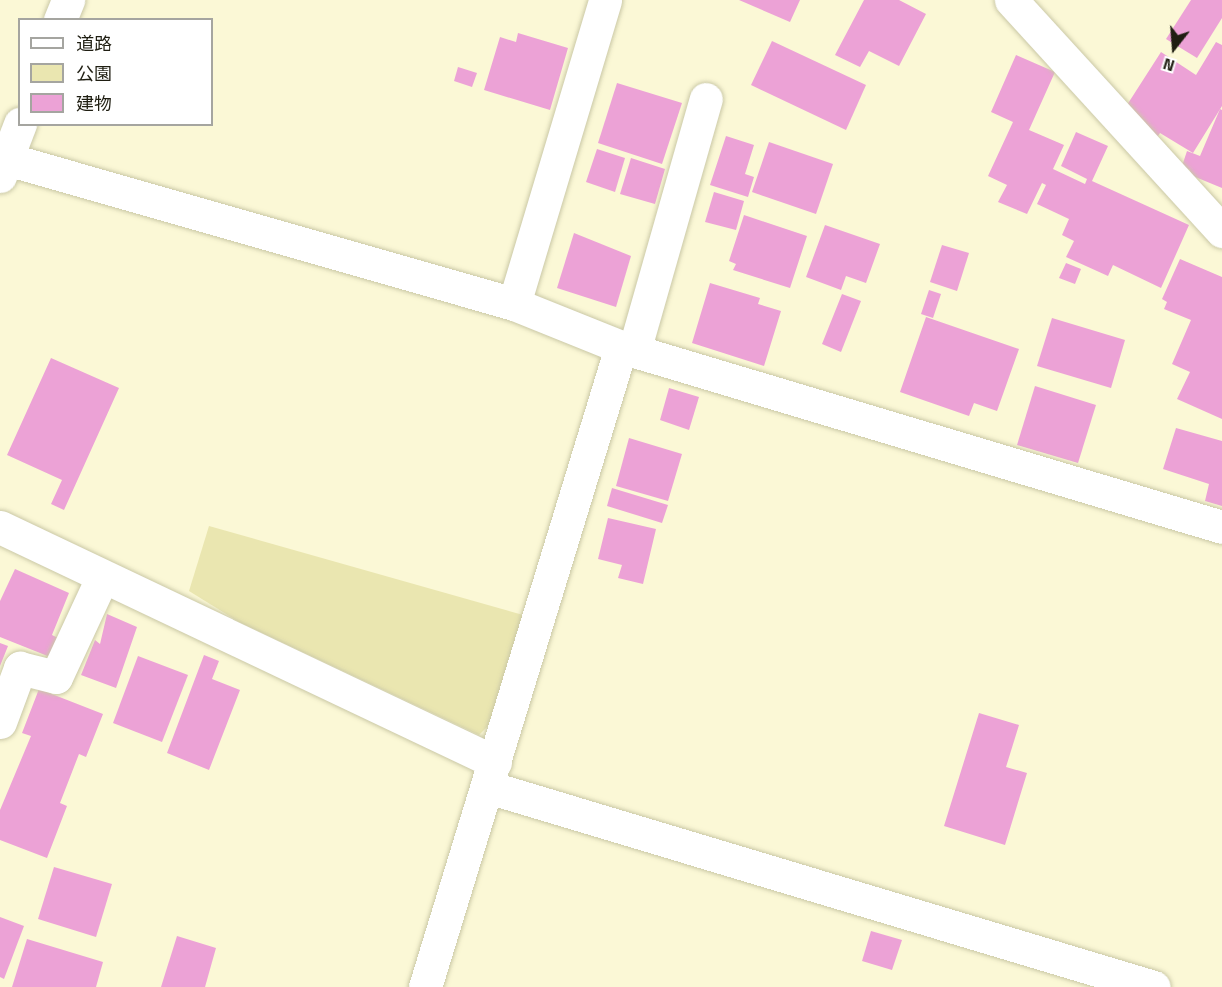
<!DOCTYPE html>
<html>
<head>
<meta charset="utf-8">
<style>
	body { margin:0 }
	#map { position:relative; width:1222px; height:987px; overflow:hidden; background:#fbf8d6; font-family:"Titillium Web","Noto Sans JP",sans-serif }
	div>[style] { position:absolute }
	.green>* { inset:0; background:#eae6b0 }
	.building>* { inset:0; background:#eca2d6 }
	.roads { filter:drop-shadow(0 0 2px #cac8a6) drop-shadow(0 0 2px #cac8a6) }
	.minor>* { height:33px; margin:-16.5px; padding:0 16.5px; transform-origin:16.5px; border-radius:16.5px; background:#fff }
	span { translate:-50% -50%; white-space:nowrap; text-align:center; line-height:1.15; -webkit-text-stroke:4.5px #fff; paint-order:stroke }
	.legend { position:absolute; left:18px; top:18px; width:195px; height:108px; box-sizing:border-box; background:#fff; border:2px solid #a5a5a0; margin:0; padding:8px 10px; list-style:none; font-size:18px; color:#1f1e12 }
	.legend li { display:flex; align-items:center; gap:12px; height:30px }
	.legend b { width:30px; border:2px solid #a5a5a0 }
	.north { position:absolute; left:1144px; top:18px; width:60px; height:60px; -webkit-text-stroke:4px #fff; paint-order:stroke; rotate:197deg; font-size:16px; font-weight:700; line-height:24px; text-align:center; color:#1f1e12 }
	.north::after { content:''; display:block; margin:auto; width:21px; height:27px; background:#1f1e12; clip-path:polygon(50% 0,100% 100%,50% 72%,0 100%) }
</style>
</head>
<body>
<div id="map">
	<div class="green">
		<div style="clip-path:polygon(209px 526px,523px 615px,491px 723px,479px 735px,239px 622px,189px 591px)"></div>
	</div>
	<div class="building">
		<div style="clip-path:polygon(739px 0,800px 0,790px 22px)"></div>
		<div style="clip-path:polygon(864px 0,899px 0,926px 14px,899px 66px,869px 51px,860px 67px,835px 55px)"></div>
		<div style="clip-path:polygon(1191px 0,1222px 0,1222px 18px,1197px 58px,1166px 39px)"></div>
		<div style="clip-path:polygon(518px 33px,568px 48px,550px 110px,484px 90px,500px 37px,516px 42px)"></div>
		<div style="clip-path:polygon(772px 41px,866px 85px,846px 130px,751px 85px)"></div>
		<div style="clip-path:polygon(1216px 42px,1222px 45px,1222px 106px,1193px 153px,1160px 133px,1156px 139px,1127px 105px,1161px 52px,1196px 75px)"></div>
		<div style="clip-path:polygon(1016px 55px,1055px 72px,1029px 130px,1064px 145px,1053px 169px,1085px 184px,1087px 179px,1061px 166px,1076px 132px,1108px 146px,1092px 181px,1189px 225px,1161px 288px,1113px 265px,1108px 276px,1066px 257px,1074px 241px,1062px 235px,1069px 219px,1037px 204px,1046px 185px,1042px 183px,1027px 214px,998px 202px,1007px 185px,988px 176px,1013px 122px,991px 112px)"></div>
		<div style="clip-path:polygon(458px 67px,477px 73px,472px 87px,454px 81px)"></div>
		<div style="clip-path:polygon(617px 83px,682px 103px,662px 164px,598px 143px)"></div>
		<div style="clip-path:polygon(1220px 109px,1222px 110px,1222px 188px,1188px 174px,1190px 170px,1182px 166px,1187px 151px,1200px 156px)"></div>
		<div style="clip-path:polygon(726px 136px,754px 145px,745px 174px,754px 177px,748px 197px,710px 185px)"></div>
		<div style="clip-path:polygon(769px 142px,833px 164px,816px 214px,752px 192px)"></div>
		<div style="clip-path:polygon(597px 149px,625px 158px,615px 192px,586px 182px)"></div>
		<div style="clip-path:polygon(631px 158px,665px 169px,655px 204px,620px 194px)"></div>
		<div style="clip-path:polygon(714px 192px,744px 201px,736px 230px,705px 222px)"></div>
		<div style="clip-path:polygon(744px 215px,807px 236px,790px 288px,733px 270px,736px 264px,729px 261px)"></div>
		<div style="clip-path:polygon(825px 225px,880px 244px,866px 283px,846px 276px,841px 290px,806px 277px)"></div>
		<div style="clip-path:polygon(574px 233px,631px 256px,616px 307px,557px 288px)"></div>
		<div style="clip-path:polygon(942px 245px,969px 253px,957px 291px,930px 282px)"></div>
		<div style="clip-path:polygon(1180px 259px,1222px 277px,1222px 419px,1177px 399px,1190px 372px,1172px 364px,1191px 320px,1164px 309px,1167px 302px,1162px 299px)"></div>
		<div style="clip-path:polygon(1066px 263px,1081px 269px,1075px 284px,1059px 278px)"></div>
		<div style="clip-path:polygon(710px 283px,760px 298px,758px 304px,781px 311px,764px 366px,692px 343px)"></div>
		<div style="clip-path:polygon(929px 290px,941px 294px,933px 318px,921px 314px)"></div>
		<div style="clip-path:polygon(842px 294px,861px 301px,841px 352px,822px 344px)"></div>
		<div style="clip-path:polygon(926px 317px,1019px 349px,997px 411px,974px 403px,969px 416px,900px 392px)"></div>
		<div style="clip-path:polygon(1052px 318px,1125px 340px,1111px 388px,1037px 366px)"></div>
		<div style="clip-path:polygon(51px 358px,119px 388px,64px 510px,51px 504px,62px 480px,7px 455px)"></div>
		<div style="clip-path:polygon(1035px 386px,1096px 405px,1078px 463px,1017px 445px)"></div>
		<div style="clip-path:polygon(669px 388px,699px 397px,689px 430px,660px 420px)"></div>
		<div style="clip-path:polygon(1176px 428px,1222px 441px,1222px 506px,1205px 501px,1209px 484px,1163px 469px)"></div>
		<div style="clip-path:polygon(629px 438px,682px 454px,668px 501px,616px 486px)"></div>
		<div style="clip-path:polygon(612px 488px,668px 505px,662px 523px,607px 506px)"></div>
		<div style="clip-path:polygon(608px 518px,656px 529px,643px 584px,618px 578px,622px 565px,598px 559px)"></div>
		<div style="clip-path:polygon(15px 569px,69px 593px,52px 635px,58px 638px,50px 657px,0 637px,0 601px)"></div>
		<div style="clip-path:polygon(107px 614px,137px 627px,116px 688px,81px 675px,95px 640px,100px 644px)"></div>
		<div style="clip-path:polygon(0 643px,8px 646px,0 666px)"></div>
		<div style="clip-path:polygon(204px 655px,219px 661px,212px 679px,240px 690px,209px 770px,167px 753px)"></div>
		<div style="clip-path:polygon(138px 656px,188px 675px,162px 742px,113px 723px)"></div>
		<div style="clip-path:polygon(39px 689px,103px 714px,86px 757px,79px 754px,60px 803px,67px 806px,47px 858px,0 840px,0 810px,31px 736px,22px 733px)"></div>
		<div style="clip-path:polygon(979px 713px,1019px 725px,1006px 767px,1027px 773px,1005px 845px,944px 826px)"></div>
		<div style="clip-path:polygon(54px 867px,112px 884px,96px 937px,38px 919px)"></div>
		<div style="clip-path:polygon(0 917px,24px 926px,4px 979px,0 977px)"></div>
		<div style="clip-path:polygon(871px 931px,902px 940px,892px 970px,862px 961px)"></div>
		<div style="clip-path:polygon(177px 936px,216px 948px,205px 987px,161px 987px)"></div>
		<div style="clip-path:polygon(27px 939px,103px 962px,96px 987px,12px 987px)"></div>
	</div>
	<div class="roads">
		<div class="minor">
			<div style="left:1011px;top:0;width:313px;rotate:47.6deg"></div>
			<div style="left:60px;top:20px;width:22px;rotate:-68deg"></div>
			<div style="left:0;top:157px;width:535px;rotate:15.96deg"></div>
			<div style="left:514px;top:304px;width:115px;rotate:21.9deg"></div>
			<div style="left:621px;top:347px;width:627px;rotate:16.67deg"></div>
			<div style="left:0;top:176px;width:56px;rotate:-69deg"></div>
			<div style="left:514px;top:304px;width:317px;rotate:-73.3deg"></div>
			<div style="left:634px;top:351px;width:262px;rotate:-74.1deg"></div>
			<div style="left:0;top:527px;width:548px;rotate:25.4deg"></div>
			<div style="left:0;top:722px;width:58px;rotate:-69.7deg"></div>
			<div style="left:20px;top:668px;width:37px;rotate:14deg"></div>
			<div style="left:56px;top:677px;width:109px;rotate:-65.1deg"></div>
			<div style="left:488px;top:787px;width:695px;rotate:16.72deg"></div>
			<div style="left:425px;top:987px;width:669px;rotate:-72.97deg"></div>
		</div>
	</div>
	<ul class="legend">
	<li><b style="height:8px;background:#fff"></b>道路</li>
	<li><b style="height:16px;background:#eae6b0"></b>公園</li>
	<li><b style="height:16px;background:#eca2d6"></b>建物</li>
	</ul>
	<div class="north">N</div>
</div>
</body>
</html>
